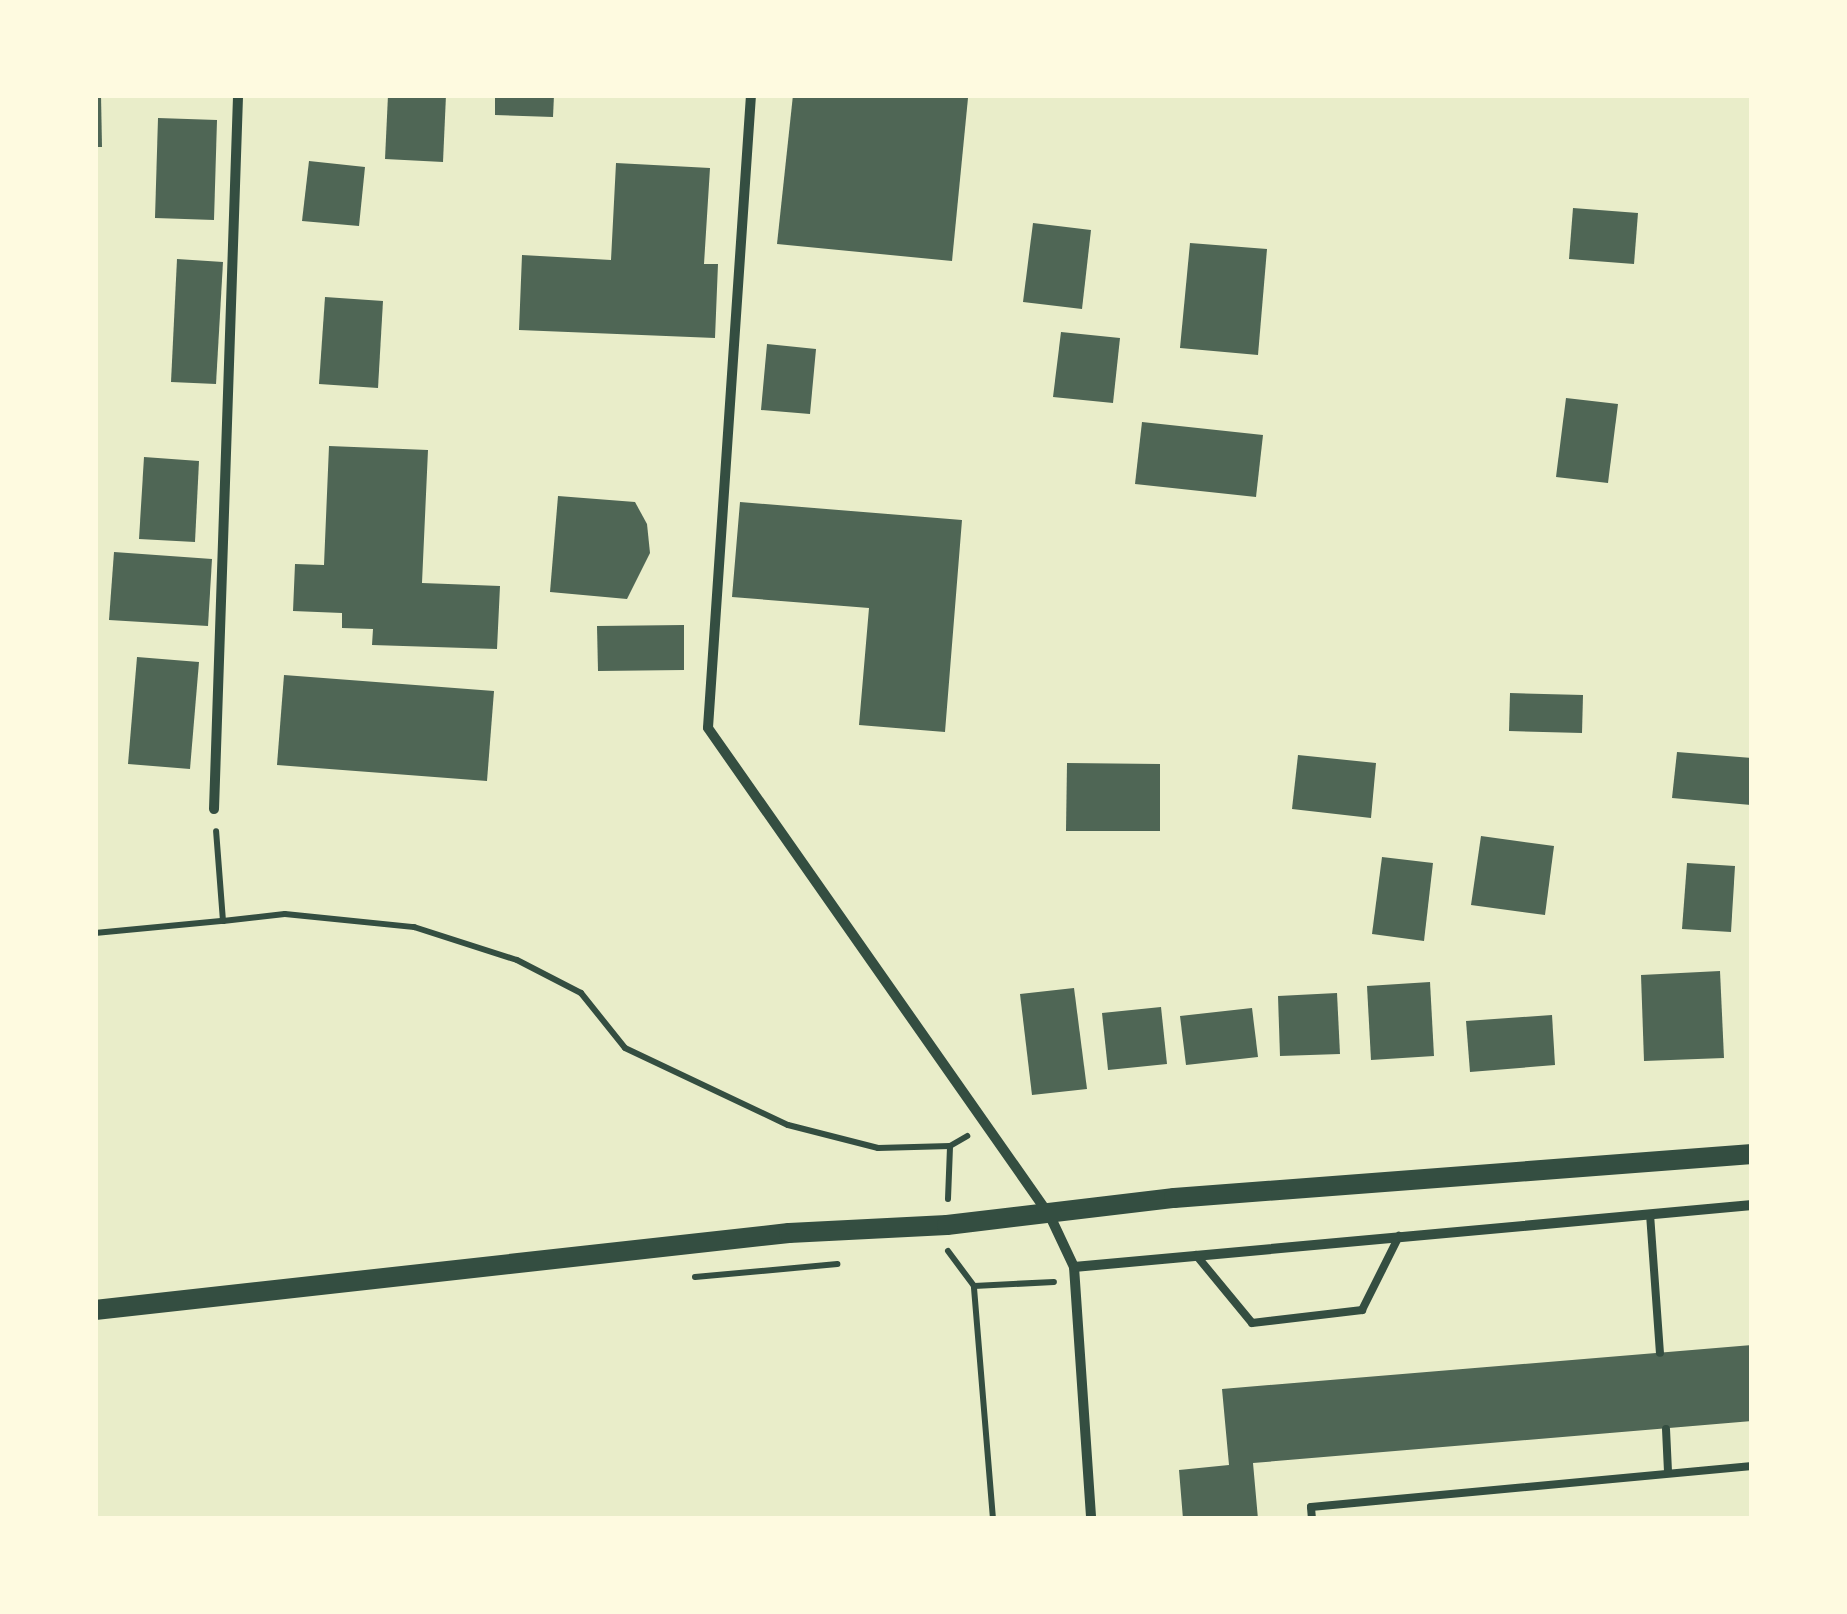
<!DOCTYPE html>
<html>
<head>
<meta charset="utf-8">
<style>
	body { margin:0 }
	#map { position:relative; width:1847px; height:1614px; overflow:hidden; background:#e9edc9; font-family:"Fira Sans",sans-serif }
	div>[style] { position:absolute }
	.building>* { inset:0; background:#4f6655 }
	.path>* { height:6px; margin:-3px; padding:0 3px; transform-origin:3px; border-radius:3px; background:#344e41 }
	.service>* { height:8px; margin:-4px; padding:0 4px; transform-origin:4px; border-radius:4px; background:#344e41 }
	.minor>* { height:10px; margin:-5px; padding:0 5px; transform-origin:5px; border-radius:5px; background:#344e41 }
	.secondary>* { height:20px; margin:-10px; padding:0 10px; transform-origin:10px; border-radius:10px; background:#344e41 }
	span { translate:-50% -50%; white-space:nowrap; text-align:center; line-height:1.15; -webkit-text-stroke:9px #fefae0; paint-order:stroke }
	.frame { position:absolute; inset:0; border:98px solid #fefae0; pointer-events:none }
</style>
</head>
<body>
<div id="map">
	<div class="building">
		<div style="clip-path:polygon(95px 95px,101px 95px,102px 147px,95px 147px)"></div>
		<div style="clip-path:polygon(388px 95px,446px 95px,443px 162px,385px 159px)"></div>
		<div style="clip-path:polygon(495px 95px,554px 95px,553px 117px,495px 115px)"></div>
		<div style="clip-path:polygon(793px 95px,968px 98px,952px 261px,777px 244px)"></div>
		<div style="clip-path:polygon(158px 118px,217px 120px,214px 220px,155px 218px)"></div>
		<div style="clip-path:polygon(309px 161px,365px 167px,359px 226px,302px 221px)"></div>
		<div style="clip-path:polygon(616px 163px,710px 168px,704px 264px,718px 264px,715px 338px,519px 330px,522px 255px,611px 260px)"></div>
		<div style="clip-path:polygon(1573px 208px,1638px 213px,1634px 264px,1569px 259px)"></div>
		<div style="clip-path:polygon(1033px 223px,1091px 230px,1082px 309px,1023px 302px)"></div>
		<div style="clip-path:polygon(1190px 243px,1267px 249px,1258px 355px,1180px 348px)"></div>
		<div style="clip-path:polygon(177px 259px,223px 262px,216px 384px,171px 382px)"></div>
		<div style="clip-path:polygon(325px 297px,383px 301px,378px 388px,319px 384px)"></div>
		<div style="clip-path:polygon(1061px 332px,1120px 338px,1113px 403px,1053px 397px)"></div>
		<div style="clip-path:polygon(767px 344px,816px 349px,810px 414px,761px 410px)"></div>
		<div style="clip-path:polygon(1566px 398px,1618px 404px,1608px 483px,1556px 477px)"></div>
		<div style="clip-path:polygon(1142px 422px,1263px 435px,1256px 497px,1135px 484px)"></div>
		<div style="clip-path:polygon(329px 446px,428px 450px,422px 583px,500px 586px,497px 649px,372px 645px,373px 629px,342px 628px,342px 613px,293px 611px,295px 564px,324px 565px)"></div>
		<div style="clip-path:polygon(144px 457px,199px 461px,195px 542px,139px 539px)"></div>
		<div style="clip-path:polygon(558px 496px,635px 502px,647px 524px,650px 553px,627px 599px,550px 592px)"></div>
		<div style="clip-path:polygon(740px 502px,962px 520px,945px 732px,859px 725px,869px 608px,732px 597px)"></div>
		<div style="clip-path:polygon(114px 552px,212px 559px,208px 626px,109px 620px)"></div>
		<div style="clip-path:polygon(684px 625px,684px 670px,598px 671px,597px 626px)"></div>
		<div style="clip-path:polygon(137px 657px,199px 662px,190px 769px,128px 764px)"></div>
		<div style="clip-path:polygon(284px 675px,494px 691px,487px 781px,277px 765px)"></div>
		<div style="clip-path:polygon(1510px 693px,1583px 695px,1582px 733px,1509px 731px)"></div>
		<div style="clip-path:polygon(1677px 752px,1752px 758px,1751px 805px,1672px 798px)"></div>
		<div style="clip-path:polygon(1298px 755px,1376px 763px,1371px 818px,1292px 809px)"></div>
		<div style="clip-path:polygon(1067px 763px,1160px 764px,1160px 831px,1066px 831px)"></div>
		<div style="clip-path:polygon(1481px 836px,1554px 846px,1545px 915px,1471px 905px)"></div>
		<div style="clip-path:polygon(1382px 857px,1433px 863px,1424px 941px,1372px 934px)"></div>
		<div style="clip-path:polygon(1687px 863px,1735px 866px,1731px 932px,1682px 929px)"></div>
		<div style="clip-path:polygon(1720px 971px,1724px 1058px,1644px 1061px,1641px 975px)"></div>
		<div style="clip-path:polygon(1430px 982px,1434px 1056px,1371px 1060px,1367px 986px)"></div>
		<div style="clip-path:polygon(1074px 988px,1087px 1089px,1032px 1095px,1020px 994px)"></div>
		<div style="clip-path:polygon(1337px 993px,1340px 1054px,1280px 1056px,1278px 996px)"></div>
		<div style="clip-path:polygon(1161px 1007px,1167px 1064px,1108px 1070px,1102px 1013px)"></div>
		<div style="clip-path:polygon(1252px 1008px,1258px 1057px,1186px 1065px,1180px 1016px)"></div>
		<div style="clip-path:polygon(1552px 1015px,1555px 1065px,1470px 1072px,1466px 1021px)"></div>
		<div style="clip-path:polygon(1752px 1345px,1752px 1421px,1253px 1463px,1258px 1519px,1183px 1519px,1179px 1470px,1229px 1465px,1222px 1389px)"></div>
	</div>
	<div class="path">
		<div style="left:223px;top:921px;width:62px;rotate:-6.4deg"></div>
		<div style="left:285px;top:914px;width:130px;rotate:5.8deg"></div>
		<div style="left:414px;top:927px;width:108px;rotate:17.8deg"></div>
		<div style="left:517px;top:960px;width:72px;rotate:27.3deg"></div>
		<div style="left:581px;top:993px;width:70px;rotate:51.3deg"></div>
		<div style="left:625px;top:1048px;width:180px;rotate:25.3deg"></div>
		<div style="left:788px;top:1125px;width:93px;rotate:14.3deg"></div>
		<div style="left:878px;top:1148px;width:72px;rotate:-1.6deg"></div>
		<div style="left:95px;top:933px;width:129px;rotate:-5.4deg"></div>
		<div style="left:223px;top:921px;width:90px;rotate:-94.4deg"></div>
		<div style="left:948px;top:1199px;width:53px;rotate:-87.8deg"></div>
		<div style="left:950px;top:1146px;width:20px;rotate:-30deg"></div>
		<div style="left:948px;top:1251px;width:44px;rotate:53.4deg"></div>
		<div style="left:695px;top:1277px;width:143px;rotate:-5.2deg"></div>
		<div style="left:993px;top:1519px;width:234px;rotate:-94.7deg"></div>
		<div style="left:974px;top:1286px;width:80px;rotate:-2.9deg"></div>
	</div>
	<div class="service">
		<div style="left:1650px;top:1214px;width:139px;rotate:85.9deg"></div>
		<div style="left:1196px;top:1255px;width:88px;rotate:50.5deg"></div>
		<div style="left:1252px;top:1323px;width:111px;rotate:-6.7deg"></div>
		<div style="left:1362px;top:1310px;width:83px;rotate:-63.4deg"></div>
		<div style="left:1666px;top:1429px;width:42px;rotate:87.3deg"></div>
		<div style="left:1312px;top:1519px;width:12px;rotate:-95deg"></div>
		<div style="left:1311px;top:1507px;width:443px;rotate:-5.3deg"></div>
	</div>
	<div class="minor">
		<div style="left:751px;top:95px;width:634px;rotate:93.89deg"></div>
		<div style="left:708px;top:728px;width:596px;rotate:54.98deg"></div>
		<div style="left:1050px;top:1216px;width:56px;rotate:64.8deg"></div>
		<div style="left:1074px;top:1267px;width:253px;rotate:86.1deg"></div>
		<div style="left:214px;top:809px;width:714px;rotate:-88.07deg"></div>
		<div style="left:1074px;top:1267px;width:681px;rotate:-5.22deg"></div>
	</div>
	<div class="secondary">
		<div style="left:95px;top:1310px;width:698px;rotate:-6.33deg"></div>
		<div style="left:789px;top:1233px;width:158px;rotate:-2.9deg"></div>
		<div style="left:947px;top:1225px;width:229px;rotate:-6.8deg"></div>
		<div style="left:1174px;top:1198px;width:580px;rotate:-4.35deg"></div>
	</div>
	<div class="frame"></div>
</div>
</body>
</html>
